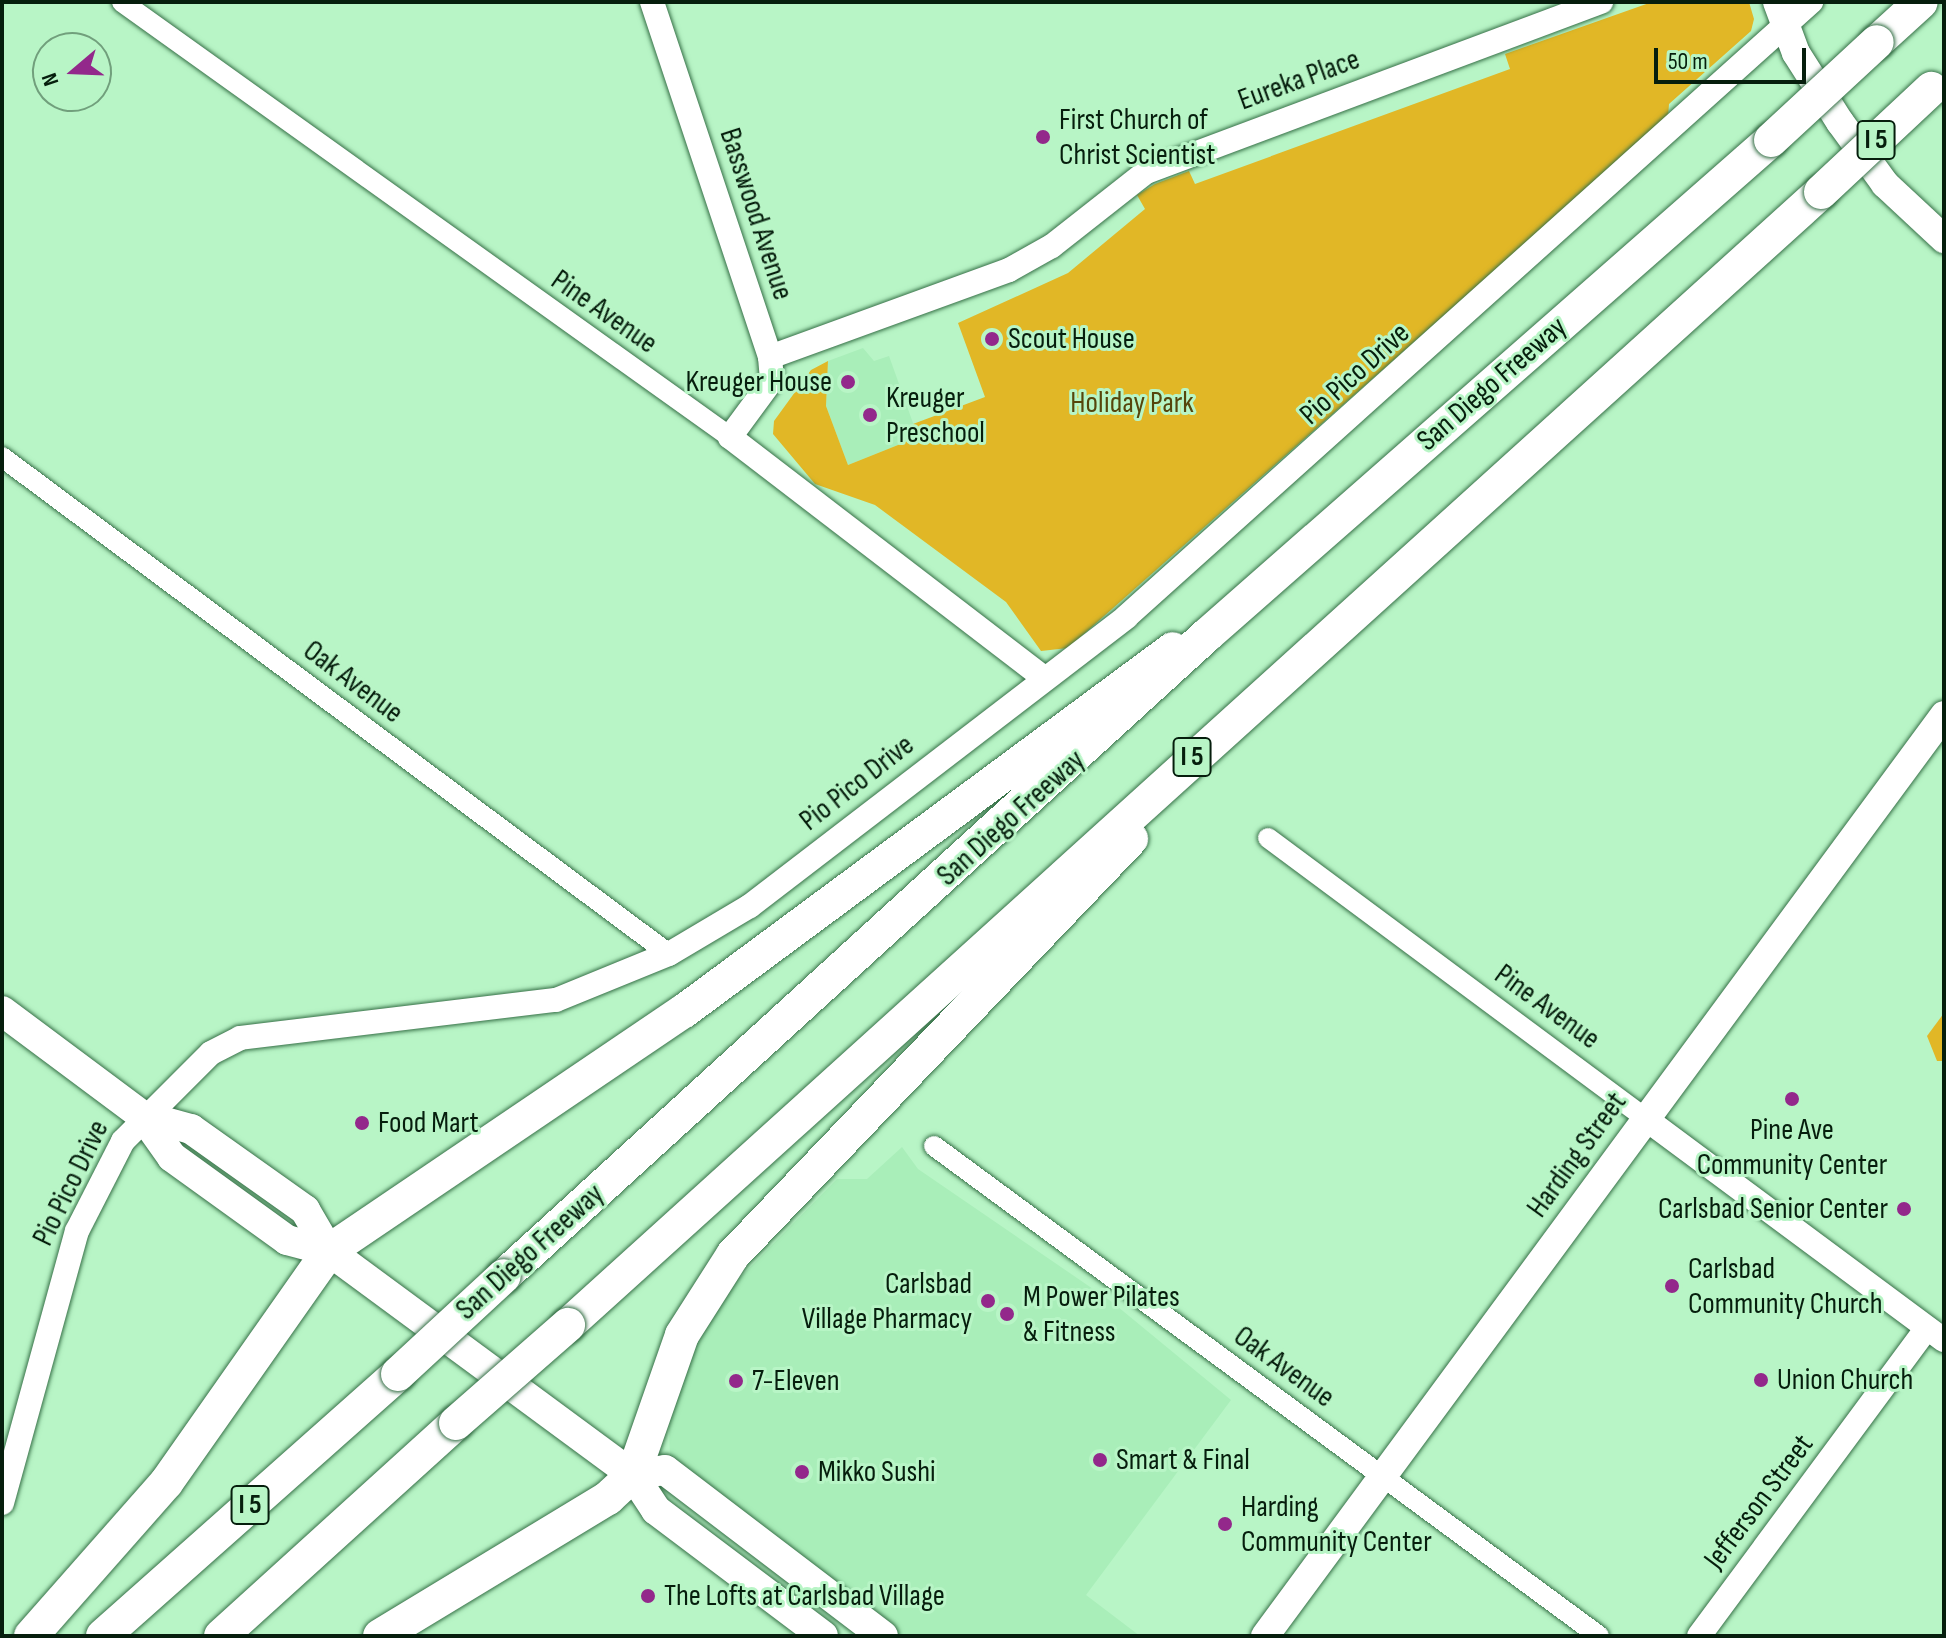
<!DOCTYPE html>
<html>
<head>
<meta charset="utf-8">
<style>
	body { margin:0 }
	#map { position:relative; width:1946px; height:1638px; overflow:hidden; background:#b8f5c6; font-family:"Sofia Sans Condensed",sans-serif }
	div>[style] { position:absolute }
	.built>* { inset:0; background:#a9eeb9 }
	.green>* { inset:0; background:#e1b726 }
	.roads { filter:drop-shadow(0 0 2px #367047) drop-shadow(0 0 2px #367047) }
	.minor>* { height:20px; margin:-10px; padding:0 10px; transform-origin:10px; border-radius:10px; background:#fff }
	.tertiary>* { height:24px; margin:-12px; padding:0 12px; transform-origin:12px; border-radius:12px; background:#fff }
	.secondary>* { height:28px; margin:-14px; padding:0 14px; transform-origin:14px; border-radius:14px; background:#fff }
	.primary>* { height:30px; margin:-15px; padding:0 15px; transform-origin:15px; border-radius:15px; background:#fff }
	.motorway>* { height:34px; margin:-17px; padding:0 17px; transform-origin:17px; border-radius:17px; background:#fff }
	.bridges { filter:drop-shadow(0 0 2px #367047) drop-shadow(0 0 2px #367047) }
	.motorway-bridge>* { height:34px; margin:-17px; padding:0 17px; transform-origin:17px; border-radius:17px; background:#fff }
	.dots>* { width:22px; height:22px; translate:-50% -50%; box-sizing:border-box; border:4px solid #b8f5c6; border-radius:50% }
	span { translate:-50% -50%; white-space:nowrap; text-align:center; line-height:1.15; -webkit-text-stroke:6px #b8f5c6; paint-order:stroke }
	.shield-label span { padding:2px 6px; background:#b8f5c6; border:2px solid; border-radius:6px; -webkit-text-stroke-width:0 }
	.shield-label { font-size:28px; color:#061e0d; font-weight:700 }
	.street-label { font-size:30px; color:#061e0d }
	.poi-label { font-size:30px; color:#061e0d }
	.left { translate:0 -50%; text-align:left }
	.right { translate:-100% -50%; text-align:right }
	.park-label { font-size:30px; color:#56450b }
	.frame { position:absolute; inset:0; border:4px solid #061e0d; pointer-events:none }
	.north { position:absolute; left:32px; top:32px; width:80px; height:80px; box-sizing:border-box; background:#b8f5c6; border:2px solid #719f7c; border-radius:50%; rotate:251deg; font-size:22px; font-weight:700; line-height:32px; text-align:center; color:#061e0d }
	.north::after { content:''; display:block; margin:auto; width:28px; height:36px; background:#93288b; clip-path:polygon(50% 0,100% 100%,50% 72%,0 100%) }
	.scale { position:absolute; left:1654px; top:48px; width:152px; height:36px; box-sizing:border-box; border:4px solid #061e0d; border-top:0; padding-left:10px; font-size:24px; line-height:28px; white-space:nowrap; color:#061e0d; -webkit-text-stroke:6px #b8f5c6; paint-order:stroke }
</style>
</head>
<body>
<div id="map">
	<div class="built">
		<div style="clip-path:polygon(863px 348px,874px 361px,889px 356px,918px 437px,848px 465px,826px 406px,828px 361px)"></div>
		<div style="clip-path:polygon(902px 1147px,918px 1169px,1112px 1302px,1231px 1400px,1086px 1595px,1140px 1636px,898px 1636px,670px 1456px,669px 1424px,693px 1347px,724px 1294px,837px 1179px,867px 1179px)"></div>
	</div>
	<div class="green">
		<div style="clip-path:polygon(1652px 2px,1749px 2px,1754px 19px,1751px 31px,1669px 104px,1668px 117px,1068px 648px,1041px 651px,1006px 602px,875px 505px,815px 484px,773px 434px,774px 421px,811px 370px,828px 361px,826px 406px,848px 465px,918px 437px,913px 424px,985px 397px,958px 323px,1068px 273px,1145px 209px,1137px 195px,1155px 184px,1189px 171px,1195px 184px,1510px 69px,1505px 54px)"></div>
		<div style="clip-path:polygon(1944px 1013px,1944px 1061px,1937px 1061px,1927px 1036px)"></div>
	</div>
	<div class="roads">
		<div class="minor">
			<div style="left:122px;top:2px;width:748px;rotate:35.58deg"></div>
			<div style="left:2px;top:457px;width:832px;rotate:36.69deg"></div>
			<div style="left:1268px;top:838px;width:471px;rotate:36.6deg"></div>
			<div style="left:934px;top:1146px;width:826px;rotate:36.38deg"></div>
		</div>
		<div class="tertiary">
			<div style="left:652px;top:2px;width:374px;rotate:71.6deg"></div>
			<div style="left:770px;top:357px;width:23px;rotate:85deg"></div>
			<div style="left:772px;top:380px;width:71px;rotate:126.4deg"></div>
			<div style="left:730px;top:437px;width:397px;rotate:37.5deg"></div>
			<div style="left:770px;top:357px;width:254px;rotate:-20deg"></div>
			<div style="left:1009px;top:270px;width:49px;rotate:-29.2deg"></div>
			<div style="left:1052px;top:246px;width:120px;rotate:-38.2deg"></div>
			<div style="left:1146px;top:172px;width:486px;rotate:-20.5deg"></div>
			<div style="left:1646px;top:1119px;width:371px;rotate:36.6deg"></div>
			<div style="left:2px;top:1503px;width:282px;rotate:-74.6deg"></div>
			<div style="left:77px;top:1231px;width:101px;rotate:-62.9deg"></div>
			<div style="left:123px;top:1141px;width:124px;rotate:-45deg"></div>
			<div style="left:211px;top:1053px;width:33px;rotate:-27deg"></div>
			<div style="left:240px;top:1038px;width:318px;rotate:-6.9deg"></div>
			<div style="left:556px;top:1000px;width:122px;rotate:-22.2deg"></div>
			<div style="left:669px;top:954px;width:94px;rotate:-30.7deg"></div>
			<div style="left:750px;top:906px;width:474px;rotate:-37.5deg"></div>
			<div style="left:1126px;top:617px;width:921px;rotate:-41.92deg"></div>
			<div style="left:1699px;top:1636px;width:383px;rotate:-53.5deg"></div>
		</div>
		<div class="secondary">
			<div style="left:1777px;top:2px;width:54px;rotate:69.6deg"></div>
			<div style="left:1796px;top:53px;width:82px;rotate:57.5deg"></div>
			<div style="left:1840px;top:122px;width:77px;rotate:54deg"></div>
			<div style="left:1885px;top:184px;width:81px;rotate:43deg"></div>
			<div style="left:1265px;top:1636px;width:1144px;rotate:-53.6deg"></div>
		</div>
		<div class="primary">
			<div style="left:2px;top:1011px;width:176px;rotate:36.7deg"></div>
			<div style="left:143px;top:1116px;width:50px;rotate:54.7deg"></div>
			<div style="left:172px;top:1157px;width:142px;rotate:35.8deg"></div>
			<div style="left:287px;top:1240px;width:43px;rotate:14.7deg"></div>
			<div style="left:329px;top:1251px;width:378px;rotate:36.4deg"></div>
			<div style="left:633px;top:1475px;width:42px;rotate:56.7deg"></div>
			<div style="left:656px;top:1510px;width:209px;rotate:37deg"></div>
			<div style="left:143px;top:1116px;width:50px;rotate:15.2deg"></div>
			<div style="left:191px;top:1129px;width:140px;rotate:35.4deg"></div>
			<div style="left:305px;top:1210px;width:48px;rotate:59.7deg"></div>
			<div style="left:633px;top:1475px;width:32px;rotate:-9deg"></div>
			<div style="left:665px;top:1470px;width:274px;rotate:37.3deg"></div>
		</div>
		<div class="motorway">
			<div style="left:1877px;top:42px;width:59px;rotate:-42.3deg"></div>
			<div style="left:504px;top:1276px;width:951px;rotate:-42.36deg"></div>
			<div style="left:1207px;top:635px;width:750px;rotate:-41.27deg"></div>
			<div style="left:568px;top:1325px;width:1689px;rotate:-42.12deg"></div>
			<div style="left:31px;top:1636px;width:204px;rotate:-48.6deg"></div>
			<div style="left:166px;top:1483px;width:284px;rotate:-54.9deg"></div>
			<div style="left:329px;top:1251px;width:429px;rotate:-34.1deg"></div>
			<div style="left:684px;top:1011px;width:608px;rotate:-36.51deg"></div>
			<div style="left:103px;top:1636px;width:395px;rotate:-41.6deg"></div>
			<div style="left:221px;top:1636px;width:317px;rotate:-42.2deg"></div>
			<div style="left:380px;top:1636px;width:267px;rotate:-31.2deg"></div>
			<div style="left:608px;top:1498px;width:34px;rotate:-43deg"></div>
			<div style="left:633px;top:1475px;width:148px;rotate:-70.7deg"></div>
			<div style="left:682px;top:1335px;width:95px;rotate:-57.5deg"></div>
			<div style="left:733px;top:1255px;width:576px;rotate:-46.27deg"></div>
		</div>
	</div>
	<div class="bridges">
		<div class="motorway-bridge">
			<div style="left:1771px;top:140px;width:144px;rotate:-42.8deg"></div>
			<div style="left:1821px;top:192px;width:151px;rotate:-43.1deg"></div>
			<div style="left:398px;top:1374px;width:144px;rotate:-42.8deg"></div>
			<div style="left:456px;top:1423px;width:149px;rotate:-41.2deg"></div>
		</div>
	</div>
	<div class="dots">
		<div style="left:1043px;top:137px;background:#93288b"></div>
		<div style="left:992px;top:339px;background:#93288b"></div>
		<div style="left:848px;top:382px;background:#93288b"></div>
		<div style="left:870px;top:415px;background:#93288b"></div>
		<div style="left:1792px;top:1099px;background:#93288b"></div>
		<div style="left:362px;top:1123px;background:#93288b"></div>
		<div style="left:1904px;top:1209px;background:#93288b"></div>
		<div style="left:1672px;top:1286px;background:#93288b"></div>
		<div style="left:988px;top:1301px;background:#93288b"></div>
		<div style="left:1007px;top:1314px;background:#93288b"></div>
		<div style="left:1761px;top:1380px;background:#93288b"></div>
		<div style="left:736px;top:1381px;background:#93288b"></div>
		<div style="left:1100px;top:1460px;background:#93288b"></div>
		<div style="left:802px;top:1472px;background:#93288b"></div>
		<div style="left:1225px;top:1524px;background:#93288b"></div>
		<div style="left:648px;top:1596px;background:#93288b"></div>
	</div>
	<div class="shield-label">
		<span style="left:1876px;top:140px">I 5</span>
		<span style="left:1192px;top:757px">I 5</span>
		<span style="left:250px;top:1505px">I 5</span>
	</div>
	<div class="street-label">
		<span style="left:1299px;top:80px;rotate:-20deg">Eureka Place</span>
		<span style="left:756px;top:214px;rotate:72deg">Basswood Avenue</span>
		<span style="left:604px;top:312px;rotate:35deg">Pine Avenue</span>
		<span style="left:1355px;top:374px;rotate:-42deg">Pio Pico Drive</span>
		<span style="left:1492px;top:384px;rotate:-41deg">San Diego Freeway</span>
		<span style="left:353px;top:682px;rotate:37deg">Oak Avenue</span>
		<span style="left:857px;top:783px;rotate:-38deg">Pio Pico Drive</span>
		<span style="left:1011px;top:818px;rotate:-42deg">San Diego Freeway</span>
		<span style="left:1547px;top:1007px;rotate:36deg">Pine Avenue</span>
		<span style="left:1577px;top:1155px;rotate:-54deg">Harding Street</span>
		<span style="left:71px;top:1183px;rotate:-64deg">Pio Pico Drive</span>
		<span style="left:530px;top:1252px;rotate:-42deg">San Diego Freeway</span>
		<span style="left:1284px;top:1367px;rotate:36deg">Oak Avenue</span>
		<span style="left:1759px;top:1502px;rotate:-53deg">Jefferson Street</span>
	</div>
	<div class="poi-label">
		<span class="left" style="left:1059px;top:137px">First Church of<br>Christ Scientist</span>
		<span class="left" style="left:1008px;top:339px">Scout House</span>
		<span class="right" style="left:832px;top:382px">Kreuger House</span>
		<span class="left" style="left:886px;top:415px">Kreuger<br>Preschool</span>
		<span class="left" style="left:378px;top:1123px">Food Mart</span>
		<span style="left:1792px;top:1147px">Pine Ave<br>Community Center</span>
		<span class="right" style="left:1888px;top:1209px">Carlsbad Senior Center</span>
		<span class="left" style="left:1688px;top:1286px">Carlsbad<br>Community Church</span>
		<span class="right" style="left:972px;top:1301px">Carlsbad<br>Village Pharmacy</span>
		<span class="left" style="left:1023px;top:1314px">M Power Pilates<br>&amp; Fitness</span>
		<span class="left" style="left:1777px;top:1380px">Union Church</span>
		<span class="left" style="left:752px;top:1381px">7-Eleven</span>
		<span class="left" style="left:1116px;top:1460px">Smart &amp; Final</span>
		<span class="left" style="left:818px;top:1472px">Mikko Sushi</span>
		<span class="left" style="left:1241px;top:1524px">Harding<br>Community Center</span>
		<span class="left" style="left:664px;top:1596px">The Lofts at Carlsbad Village</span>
	</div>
	<div class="park-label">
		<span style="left:1132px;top:403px">Holiday Park</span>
	</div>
	<div class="frame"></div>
	<div class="north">N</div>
	<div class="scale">50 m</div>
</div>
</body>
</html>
